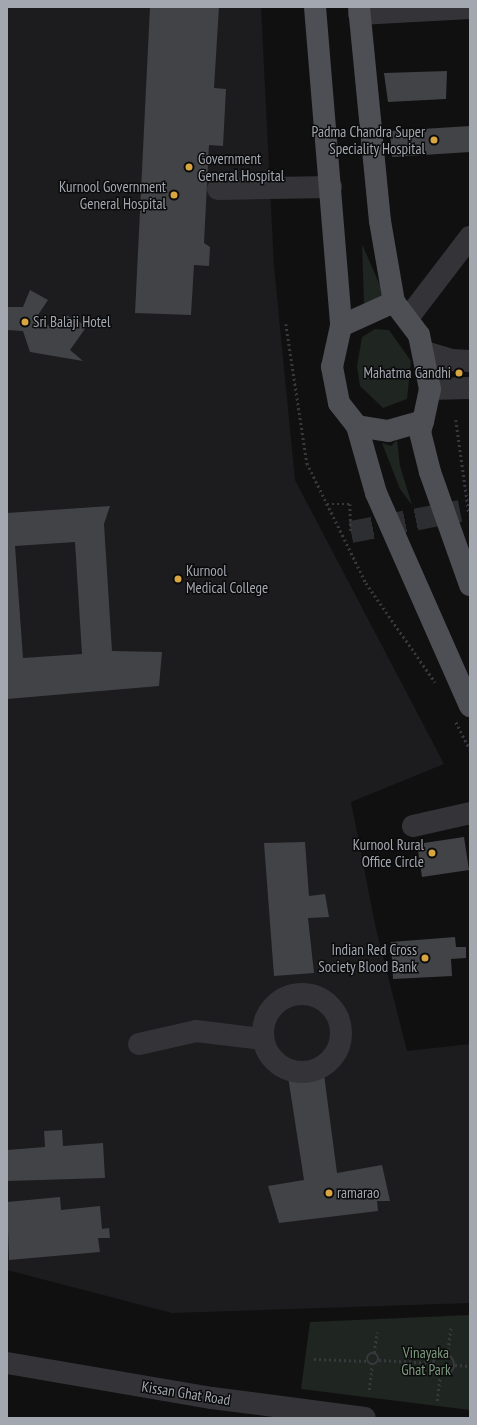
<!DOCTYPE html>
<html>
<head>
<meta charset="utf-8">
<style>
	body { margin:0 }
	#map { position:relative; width:477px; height:1425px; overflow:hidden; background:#101011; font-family:"PT Sans Narrow",sans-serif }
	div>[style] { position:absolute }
	.built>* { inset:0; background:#1c1c1e }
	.green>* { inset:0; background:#1f2520 }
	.building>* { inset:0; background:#424346 }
	.minor-tunnel>* { height:22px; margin-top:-11px; transform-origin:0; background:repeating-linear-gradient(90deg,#2d2e31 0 22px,transparent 0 33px) }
	.path>* { height:2.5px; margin-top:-1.25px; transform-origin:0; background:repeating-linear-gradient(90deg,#38393d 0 2px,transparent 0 5px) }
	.path>.ring { margin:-1.25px; padding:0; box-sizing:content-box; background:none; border:2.5px solid #38393d; border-radius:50% }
	.minor>* { height:22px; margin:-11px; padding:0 11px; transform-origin:11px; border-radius:11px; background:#343438 }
	.minor>.ring { margin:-11px; padding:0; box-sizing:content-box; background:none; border:22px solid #343438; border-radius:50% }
	.major>* { height:22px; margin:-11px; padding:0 11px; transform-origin:11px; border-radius:11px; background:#4e4f54 }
	.dots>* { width:11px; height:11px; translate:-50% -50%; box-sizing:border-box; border:2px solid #0b0b0c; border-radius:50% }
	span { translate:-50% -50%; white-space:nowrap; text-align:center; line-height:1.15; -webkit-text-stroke:3px #0b0b0c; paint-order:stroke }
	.poi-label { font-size:15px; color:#a3a7b0 }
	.right { translate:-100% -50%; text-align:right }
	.left { translate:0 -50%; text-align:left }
	.park-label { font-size:15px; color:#7c997e }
	.street-label { font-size:15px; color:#a3a7b0 }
	.frame { position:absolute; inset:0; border:8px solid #a3a7b0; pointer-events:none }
</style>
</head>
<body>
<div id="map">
	<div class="built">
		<div style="clip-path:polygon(7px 7px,261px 7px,274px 266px,295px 480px,444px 764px,351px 802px,376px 929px,407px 1051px,470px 1044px,470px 1303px,172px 1313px,7px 1270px)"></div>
	</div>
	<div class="green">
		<div style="clip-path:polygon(362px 244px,385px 297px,364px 303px)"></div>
		<div style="clip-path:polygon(375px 329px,389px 330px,411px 361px,407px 399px,383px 408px,360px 386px,357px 366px,362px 337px)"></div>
		<div style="clip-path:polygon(397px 440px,400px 466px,412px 505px,400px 489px,382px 443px,391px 446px)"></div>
		<div style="clip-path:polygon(470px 1315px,470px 1410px,301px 1389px,310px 1322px)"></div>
	</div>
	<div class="building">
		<div style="clip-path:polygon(150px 7px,219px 7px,214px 88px,226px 89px,223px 146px,209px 145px,204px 243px,210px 247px,209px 266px,194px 265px,191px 315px,135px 313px)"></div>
		<div style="clip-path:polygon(447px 71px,446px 99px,388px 102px,384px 73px)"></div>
		<div style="clip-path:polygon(470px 126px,470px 152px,392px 157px,390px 131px)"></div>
		<div style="clip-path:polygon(30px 290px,48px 300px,36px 318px,54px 329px,64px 314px,87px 326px,70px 350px,83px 361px,30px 352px,23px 331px,7px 330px,7px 307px,23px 307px)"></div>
		<div style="clip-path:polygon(evenodd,110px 506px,104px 524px,112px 651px,162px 652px,159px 686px,7px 699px,7px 513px,110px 506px,75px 542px,82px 654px,23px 658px,15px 546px,75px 542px)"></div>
		<div style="clip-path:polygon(464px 837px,469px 870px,422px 877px,417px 844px)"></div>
		<div style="clip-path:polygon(305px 842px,309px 896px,325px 894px,329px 917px,308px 918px,314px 973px,274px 976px,264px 843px)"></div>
		<div style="clip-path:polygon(455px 937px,456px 947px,466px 947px,466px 958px,451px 959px,452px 976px,393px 979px,391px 942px)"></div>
		<div style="clip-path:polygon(323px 1067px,337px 1173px,382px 1165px,390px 1201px,377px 1201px,378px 1211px,279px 1223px,268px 1186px,304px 1180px,287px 1070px,311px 1071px)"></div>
		<div style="clip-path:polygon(62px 1130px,63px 1146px,103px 1143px,105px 1178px,7px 1181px,7px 1150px,45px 1147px,44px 1131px)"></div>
		<div style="clip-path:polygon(60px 1197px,61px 1210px,100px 1206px,102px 1229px,109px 1228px,110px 1238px,98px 1238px,100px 1252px,9px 1260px,7px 1202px)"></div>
	</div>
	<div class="minor-tunnel">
		<div style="left:351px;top:532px;width:111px;rotate:-10.9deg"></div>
	</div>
	<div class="path">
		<div style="left:286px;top:324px;width:141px;rotate:81.4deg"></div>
		<div style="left:307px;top:463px;width:134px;rotate:63.8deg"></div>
		<div style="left:366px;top:583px;width:121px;rotate:55.1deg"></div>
		<div style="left:456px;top:420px;width:95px;rotate:82.1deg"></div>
		<div style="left:327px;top:504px;width:23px"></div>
		<div style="left:350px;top:504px;width:28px;rotate:88deg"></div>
		<div style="left:456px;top:722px;width:31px;rotate:63deg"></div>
		<div class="ring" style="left:367px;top:1353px;width:9.5px;height:9.5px"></div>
		<div style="left:374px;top:1353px;width:21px;rotate:-82deg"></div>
		<div class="ring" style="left:433px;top:1354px;width:19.5px;height:19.5px"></div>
		<div style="left:447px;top:1355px;width:27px;rotate:-82deg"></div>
		<div style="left:314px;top:1359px;width:52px;rotate:2.2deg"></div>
		<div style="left:379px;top:1360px;width:54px;rotate:3.2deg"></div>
		<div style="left:455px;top:1365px;width:15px;rotate:4deg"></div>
		<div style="left:369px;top:1390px;width:24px;rotate:-83deg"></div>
		<div style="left:437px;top:1401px;width:26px;rotate:-83deg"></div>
	</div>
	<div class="minor">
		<div style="left:359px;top:14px;width:111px;rotate:-3.1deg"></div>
		<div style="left:218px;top:189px;width:113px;rotate:-1deg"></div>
		<div style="left:408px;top:318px;width:102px;rotate:-52.6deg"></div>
		<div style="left:425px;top:352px;width:27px;rotate:17deg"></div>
		<div style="left:451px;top:360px;width:19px;rotate:3deg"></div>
		<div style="left:430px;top:389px;width:40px;rotate:-1.4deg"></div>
		<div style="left:413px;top:826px;width:58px;rotate:-12.8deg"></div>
		<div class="ring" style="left:263px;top:994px;width:56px;height:56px"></div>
		<div style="left:139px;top:1044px;width:58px;rotate:-12.8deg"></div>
		<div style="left:196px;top:1031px;width:66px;rotate:6.9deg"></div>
		<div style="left:7px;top:1363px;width:208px;rotate:9.7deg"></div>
		<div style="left:212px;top:1398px;width:154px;rotate:7.4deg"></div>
	</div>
	<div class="major">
		<div style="left:315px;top:7px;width:320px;rotate:85.3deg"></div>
		<div style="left:359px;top:7px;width:215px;rotate:84.4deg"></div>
		<div style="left:380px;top:221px;width:82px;rotate:80.2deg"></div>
		<div style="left:394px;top:302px;width:41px;rotate:52.9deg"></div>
		<div style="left:419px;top:335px;width:55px;rotate:78.5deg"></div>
		<div style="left:430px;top:389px;width:33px;rotate:102deg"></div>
		<div style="left:423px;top:421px;width:36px;rotate:164deg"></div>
		<div style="left:388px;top:431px;width:31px;rotate:-171deg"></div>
		<div style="left:357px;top:426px;width:29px;rotate:-128deg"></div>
		<div style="left:339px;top:403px;width:37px;rotate:-101deg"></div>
		<div style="left:332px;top:367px;width:42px;rotate:-77.6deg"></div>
		<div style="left:341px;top:326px;width:58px;rotate:-24.4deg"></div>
		<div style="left:423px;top:421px;width:11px;rotate:105deg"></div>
		<div style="left:420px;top:432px;width:41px;rotate:76deg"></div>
		<div style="left:430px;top:472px;width:120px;rotate:70.5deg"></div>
		<div style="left:357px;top:426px;width:70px;rotate:74.2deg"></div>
		<div style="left:376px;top:493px;width:233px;rotate:66.2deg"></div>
	</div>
	<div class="dots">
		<div style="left:434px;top:140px;background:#d9a540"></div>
		<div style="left:189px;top:167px;background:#d9a540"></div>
		<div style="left:174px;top:195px;background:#d9a540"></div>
		<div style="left:25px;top:322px;background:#d9a540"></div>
		<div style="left:459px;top:373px;background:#d9a540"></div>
		<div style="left:178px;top:579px;background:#d9a540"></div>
		<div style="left:432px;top:853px;background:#d9a540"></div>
		<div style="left:425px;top:958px;background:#d9a540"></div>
		<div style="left:329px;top:1193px;background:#d9a540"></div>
	</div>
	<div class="poi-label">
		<span class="right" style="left:425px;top:140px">Padma Chandra Super<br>Speciality Hospital</span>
		<span class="left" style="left:198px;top:167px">Government<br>General Hospital</span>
		<span class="right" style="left:166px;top:195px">Kurnool Government<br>General Hospital</span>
		<span class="left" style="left:33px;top:322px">Sri Balaji Hotel</span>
		<span class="right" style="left:451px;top:373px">Mahatma Gandhi</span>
		<span class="left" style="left:186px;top:579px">Kurnool<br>Medical College</span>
		<span class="right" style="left:424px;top:853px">Kurnool Rural<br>Office Circle</span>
		<span class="right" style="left:417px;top:958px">Indian Red Cross<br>Society Blood Bank</span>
		<span class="left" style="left:337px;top:1193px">ramarao</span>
	</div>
	<div class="park-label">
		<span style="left:426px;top:1361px">Vinayaka<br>Ghat Park</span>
	</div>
	<div class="street-label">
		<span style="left:186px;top:1393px;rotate:9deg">Kissan Ghat Road</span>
	</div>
	<div class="frame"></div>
</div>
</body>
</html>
